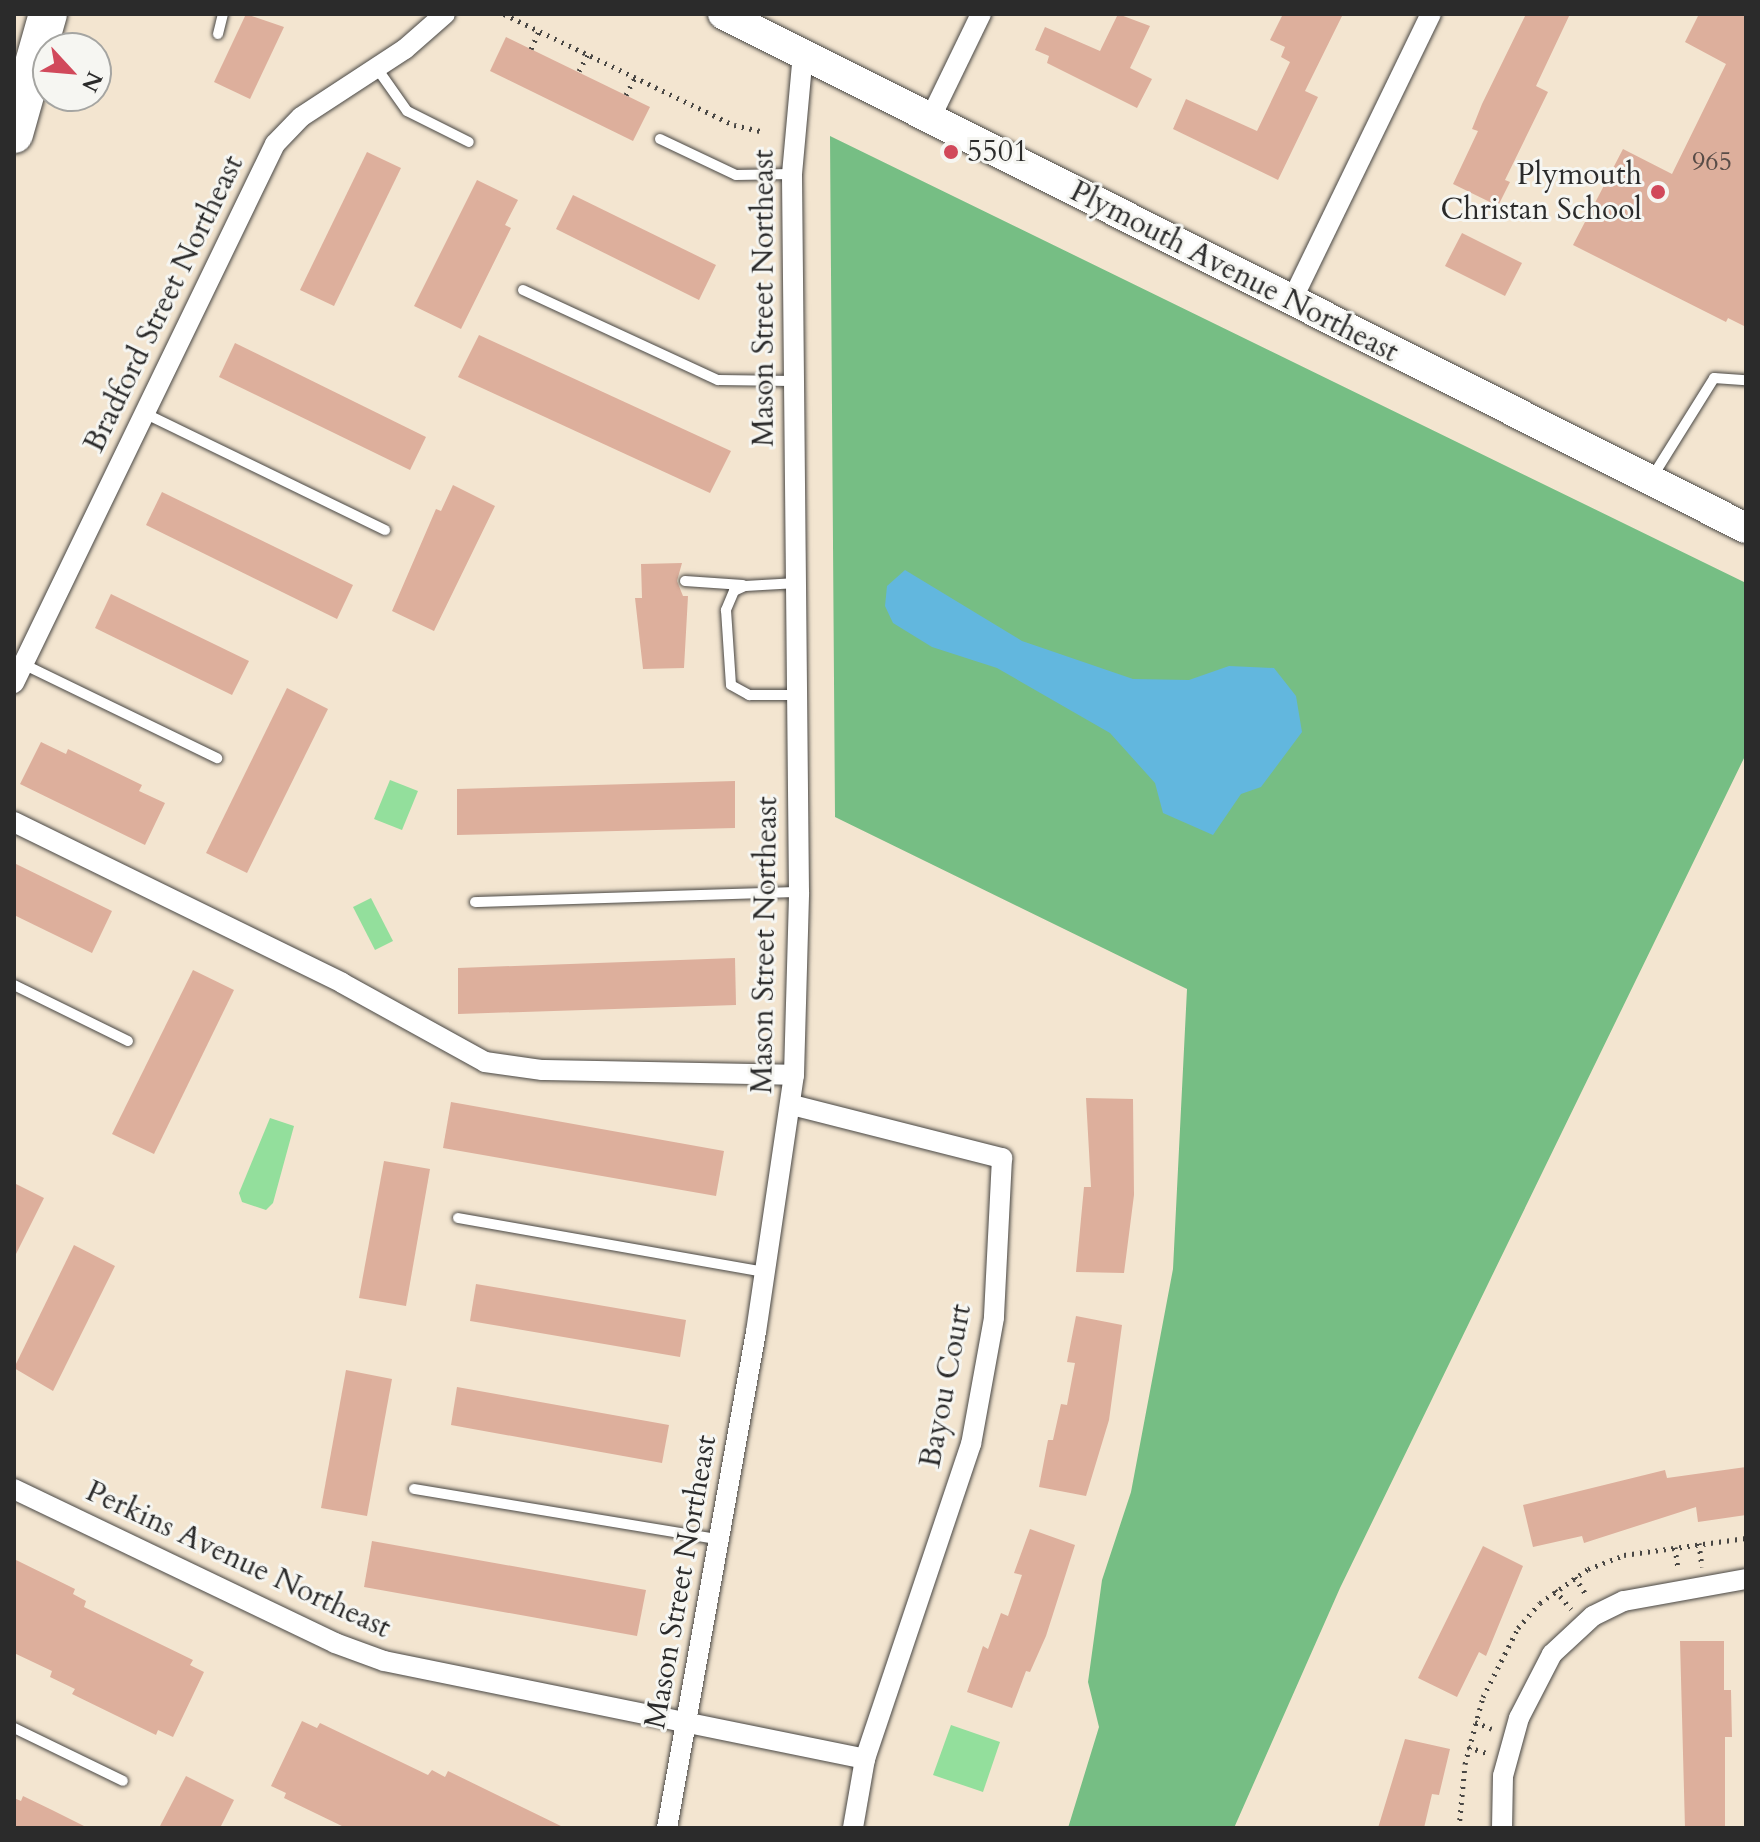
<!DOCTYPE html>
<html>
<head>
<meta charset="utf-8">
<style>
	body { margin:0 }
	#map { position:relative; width:1760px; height:1842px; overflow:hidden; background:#f3e5d0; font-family:Cardo,serif }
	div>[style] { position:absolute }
	.green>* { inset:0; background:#93df9c }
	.forest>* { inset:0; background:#76be84 }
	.water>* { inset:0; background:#62b7de }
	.building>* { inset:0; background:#ddaf9c }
	.path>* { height:5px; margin-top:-2.5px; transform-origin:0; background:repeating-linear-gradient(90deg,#494744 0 2px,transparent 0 8px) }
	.roads { filter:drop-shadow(0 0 2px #494744) drop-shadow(0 0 2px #494744) }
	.lane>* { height:10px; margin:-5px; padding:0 5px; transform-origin:5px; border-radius:5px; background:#fff }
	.street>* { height:20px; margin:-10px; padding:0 10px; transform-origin:10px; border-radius:10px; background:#fff }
	.secondary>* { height:30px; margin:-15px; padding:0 15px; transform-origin:15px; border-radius:15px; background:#fff }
	.highway>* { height:38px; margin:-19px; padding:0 19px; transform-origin:19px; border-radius:19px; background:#fff }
	.dots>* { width:22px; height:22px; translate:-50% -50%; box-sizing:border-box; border:4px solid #f6f6f2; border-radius:50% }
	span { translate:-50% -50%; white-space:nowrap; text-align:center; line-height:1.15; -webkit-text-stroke:6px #f6f6f2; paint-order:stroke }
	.number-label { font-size:26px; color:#584c47 }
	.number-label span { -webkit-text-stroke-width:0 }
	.poi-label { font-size:30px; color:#2b2b2b }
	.left { translate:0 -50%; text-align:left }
	.right { translate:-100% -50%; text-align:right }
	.street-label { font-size:30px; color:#2b2b2b }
	.frame { position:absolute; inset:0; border:16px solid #2b2b2b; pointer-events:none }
	.north { position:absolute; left:32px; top:32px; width:80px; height:80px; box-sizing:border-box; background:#f6f6f2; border:2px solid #a5a5a2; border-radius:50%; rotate:116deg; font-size:22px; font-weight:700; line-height:32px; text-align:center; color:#2b2b2b }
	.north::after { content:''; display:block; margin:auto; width:28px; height:36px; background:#d1495b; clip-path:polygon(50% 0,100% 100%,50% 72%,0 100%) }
</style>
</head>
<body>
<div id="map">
	<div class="green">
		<div style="clip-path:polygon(390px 780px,418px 791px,402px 830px,374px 819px)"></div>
		<div style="clip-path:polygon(371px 898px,393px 941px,375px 950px,353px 907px)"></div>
		<div style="clip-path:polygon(270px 1118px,294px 1126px,273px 1203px,266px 1210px,242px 1202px,239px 1193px)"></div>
		<div style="clip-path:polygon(951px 1725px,1000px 1742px,983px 1792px,933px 1775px)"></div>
	</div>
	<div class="forest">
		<div style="clip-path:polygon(830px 136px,1746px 583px,1746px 754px,1340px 1588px,1234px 1828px,1068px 1828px,1099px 1727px,1088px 1682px,1102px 1580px,1131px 1492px,1173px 1269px,1187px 989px,835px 817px)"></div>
	</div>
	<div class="water">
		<div style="clip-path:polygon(905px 570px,1022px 641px,1133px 679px,1189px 680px,1229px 666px,1274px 668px,1296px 696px,1302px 732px,1261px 787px,1241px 794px,1213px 835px,1163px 813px,1155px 783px,1110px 733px,997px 668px,932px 647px,893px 623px,885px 606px,887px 586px)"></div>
	</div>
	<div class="building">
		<div style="clip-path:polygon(246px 14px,284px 27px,250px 99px,214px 82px)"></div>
		<div style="clip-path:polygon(1118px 14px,1150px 26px,1130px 68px,1152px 79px,1137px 108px,1047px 63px,1049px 56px,1035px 50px,1045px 27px,1100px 51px)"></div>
		<div style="clip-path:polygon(1283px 14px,1343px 14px,1305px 91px,1318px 97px,1278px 180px,1173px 129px,1186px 99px,1257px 131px,1290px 62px,1281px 57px,1285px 47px,1270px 40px)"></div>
		<div style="clip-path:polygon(1526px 14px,1570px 14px,1536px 86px,1548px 92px,1505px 180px,1510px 182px,1498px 206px,1453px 184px,1478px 131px,1472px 129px,1482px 104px)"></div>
		<div style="clip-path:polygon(1699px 14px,1746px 14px,1746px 327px,1728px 318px,1726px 322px,1573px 245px,1623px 149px,1672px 174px,1726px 64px,1685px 42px)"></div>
		<div style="clip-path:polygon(506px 37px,650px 107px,633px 141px,490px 71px)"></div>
		<div style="clip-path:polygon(367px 152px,401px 168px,334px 306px,300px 290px)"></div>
		<div style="clip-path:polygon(477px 180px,518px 200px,505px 225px,511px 228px,461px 329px,414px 306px)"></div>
		<div style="clip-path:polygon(573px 195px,716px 265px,699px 300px,556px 229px)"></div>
		<div style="clip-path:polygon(1462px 233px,1522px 263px,1505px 296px,1445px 266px)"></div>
		<div style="clip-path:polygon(479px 335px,731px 451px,710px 493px,458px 377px)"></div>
		<div style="clip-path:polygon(235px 343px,426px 437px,410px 470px,219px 377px)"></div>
		<div style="clip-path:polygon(453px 485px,495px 506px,434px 631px,392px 611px,436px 509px,441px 511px)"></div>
		<div style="clip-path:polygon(162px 492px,353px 585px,337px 619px,146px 525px)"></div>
		<div style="clip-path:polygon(682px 563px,677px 581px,683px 596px,688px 596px,684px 668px,643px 669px,635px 598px,642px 598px,641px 564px)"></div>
		<div style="clip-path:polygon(111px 594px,249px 661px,232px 695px,95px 628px)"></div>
		<div style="clip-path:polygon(287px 688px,328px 709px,247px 873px,206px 853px)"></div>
		<div style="clip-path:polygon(41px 742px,66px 754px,68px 749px,142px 785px,139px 791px,165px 803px,145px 845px,20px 784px)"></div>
		<div style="clip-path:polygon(735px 781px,735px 828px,457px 835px,457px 789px)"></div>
		<div style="clip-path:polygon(14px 863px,112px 911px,92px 953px,14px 915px)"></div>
		<div style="clip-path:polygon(735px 958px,736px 1005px,458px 1014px,458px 968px)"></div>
		<div style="clip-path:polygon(193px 970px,234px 990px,154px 1154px,112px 1134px)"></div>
		<div style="clip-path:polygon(1086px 1098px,1133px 1099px,1134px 1195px,1124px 1273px,1076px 1272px,1084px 1187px,1091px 1187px)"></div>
		<div style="clip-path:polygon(451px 1102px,724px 1151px,716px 1196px,443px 1148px)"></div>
		<div style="clip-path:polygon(384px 1161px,430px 1169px,406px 1306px,359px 1298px)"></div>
		<div style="clip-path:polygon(14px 1183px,44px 1198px,14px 1258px)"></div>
		<div style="clip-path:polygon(74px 1245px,115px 1266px,53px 1391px,14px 1368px)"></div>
		<div style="clip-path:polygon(476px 1284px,686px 1320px,680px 1357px,470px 1321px)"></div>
		<div style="clip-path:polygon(1076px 1316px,1122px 1325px,1109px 1420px,1086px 1496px,1039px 1487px,1048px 1440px,1053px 1440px,1061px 1404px,1067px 1405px,1075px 1363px,1067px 1362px)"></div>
		<div style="clip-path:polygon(346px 1370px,392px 1379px,367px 1516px,321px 1508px)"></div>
		<div style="clip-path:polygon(457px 1387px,669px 1425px,662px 1463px,451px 1425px)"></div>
		<div style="clip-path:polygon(1746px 1467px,1746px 1515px,1698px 1522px,1696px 1507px,1584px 1543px,1582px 1536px,1533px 1547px,1523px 1505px,1665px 1470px,1667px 1478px)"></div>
		<div style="clip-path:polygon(1030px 1529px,1075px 1545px,1046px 1636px,1030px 1672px,1026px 1671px,1012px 1708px,967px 1692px,983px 1646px,988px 1649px,1001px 1613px,1008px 1616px,1022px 1575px,1014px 1573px)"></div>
		<div style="clip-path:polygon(372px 1541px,646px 1590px,637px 1636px,364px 1587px)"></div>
		<div style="clip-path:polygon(1483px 1546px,1523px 1566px,1486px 1656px,1479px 1652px,1457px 1697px,1418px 1678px)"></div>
		<div style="clip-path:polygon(14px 1559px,75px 1589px,73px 1594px,86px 1601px,84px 1607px,193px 1660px,190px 1665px,204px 1672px,173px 1737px,158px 1730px,156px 1735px,72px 1694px,75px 1689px,50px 1677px,52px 1671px,14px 1653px)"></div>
		<div style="clip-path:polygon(1680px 1641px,1724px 1641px,1724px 1690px,1731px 1690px,1732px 1737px,1725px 1737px,1725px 1828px,1685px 1828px)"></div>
		<div style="clip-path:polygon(302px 1721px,317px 1728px,320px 1723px,428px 1775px,432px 1770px,445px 1777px,448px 1771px,565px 1828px,346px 1828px,284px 1798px,286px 1793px,271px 1786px)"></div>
		<div style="clip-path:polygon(1405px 1739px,1450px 1749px,1439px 1795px,1432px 1794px,1424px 1828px,1378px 1828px)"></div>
		<div style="clip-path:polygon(186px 1776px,234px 1800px,220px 1828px,159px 1828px)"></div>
		<div style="clip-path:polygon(23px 1796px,52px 1810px,88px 1828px,14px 1828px,14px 1798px,21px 1801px)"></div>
	</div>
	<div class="path">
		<div style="left:504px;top:14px;width:255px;rotate:25.8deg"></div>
		<div style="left:734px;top:125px;width:28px;rotate:13deg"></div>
		<div style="left:531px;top:49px;width:20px;rotate:-66deg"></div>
		<div style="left:579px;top:71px;width:19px;rotate:-62deg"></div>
		<div style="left:626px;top:95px;width:20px;rotate:-63deg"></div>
		<div style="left:1699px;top:1543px;width:24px;rotate:83deg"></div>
		<div style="left:1675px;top:1547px;width:22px;rotate:82deg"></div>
		<div style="left:1575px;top:1577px;width:22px;rotate:58deg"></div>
		<div style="left:1555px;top:1590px;width:25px;rotate:50deg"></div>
		<div style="left:1475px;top:1722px;width:18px;rotate:22deg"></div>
		<div style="left:1468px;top:1747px;width:20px;rotate:18deg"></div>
		<div style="left:1459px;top:1828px;width:64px;rotate:-84.6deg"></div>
		<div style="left:1465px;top:1764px;width:69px;rotate:-75deg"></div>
		<div style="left:1483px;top:1697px;width:77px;rotate:-63.1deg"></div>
		<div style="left:1518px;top:1628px;width:33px;rotate:-49deg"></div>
		<div style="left:1540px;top:1603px;width:59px;rotate:-35.3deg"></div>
		<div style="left:1588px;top:1569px;width:39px;rotate:-21deg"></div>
		<div style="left:1624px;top:1555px;width:123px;rotate:-7.9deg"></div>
	</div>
	<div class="roads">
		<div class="lane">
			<div style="left:218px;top:34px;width:21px;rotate:-76deg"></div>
			<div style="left:376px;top:67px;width:54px;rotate:54.8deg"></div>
			<div style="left:407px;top:111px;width:69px;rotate:26.6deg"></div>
			<div style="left:660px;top:139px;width:84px;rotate:25.3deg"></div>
			<div style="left:736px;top:175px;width:56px;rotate:-1deg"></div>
			<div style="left:523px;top:290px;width:215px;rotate:24.8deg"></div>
			<div style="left:718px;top:380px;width:74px;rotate:0.8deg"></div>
			<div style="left:144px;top:413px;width:268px;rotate:25.9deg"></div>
			<div style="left:1651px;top:479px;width:119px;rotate:-58deg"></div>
			<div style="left:1714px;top:378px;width:32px;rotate:4deg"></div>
			<div style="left:685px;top:581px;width:58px;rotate:3.9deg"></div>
			<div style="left:797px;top:583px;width:52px;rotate:176.7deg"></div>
			<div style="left:745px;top:586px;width:12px;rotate:156deg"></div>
			<div style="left:734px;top:591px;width:21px;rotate:113deg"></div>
			<div style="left:726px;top:610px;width:75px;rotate:86.2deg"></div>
			<div style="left:731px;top:685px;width:21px;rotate:29deg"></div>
			<div style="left:749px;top:695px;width:49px"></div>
			<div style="left:23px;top:664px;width:216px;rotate:25.9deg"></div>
			<div style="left:475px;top:902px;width:324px;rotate:-1.8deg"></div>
			<div style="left:14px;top:985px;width:127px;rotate:26.2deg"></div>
			<div style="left:458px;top:1218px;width:312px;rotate:10deg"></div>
			<div style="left:414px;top:1489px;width:306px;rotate:9.4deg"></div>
			<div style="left:14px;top:1728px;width:121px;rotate:25.9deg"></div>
		</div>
		<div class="street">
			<div style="left:930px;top:119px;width:117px;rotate:-64.1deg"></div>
			<div style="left:1292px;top:300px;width:318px;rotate:-64.1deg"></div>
			<div style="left:14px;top:683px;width:599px;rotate:-64.16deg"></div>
			<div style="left:275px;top:144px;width:37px;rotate:-46deg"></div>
			<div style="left:301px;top:117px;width:124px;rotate:-33.2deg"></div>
			<div style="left:405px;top:49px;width:53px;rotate:-41.2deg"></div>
			<div style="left:14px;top:822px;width:365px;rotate:26.1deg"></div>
			<div style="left:342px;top:983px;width:163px;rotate:28.9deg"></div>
			<div style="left:485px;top:1062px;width:58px;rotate:8deg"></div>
			<div style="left:542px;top:1070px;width:252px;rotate:1.1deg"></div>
			<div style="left:792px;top:1105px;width:217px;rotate:14.2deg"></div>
			<div style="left:1002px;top:1158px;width:160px;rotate:92.9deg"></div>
			<div style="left:994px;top:1318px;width:128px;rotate:100.3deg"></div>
			<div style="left:971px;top:1444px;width:332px;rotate:108.6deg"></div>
			<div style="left:865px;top:1759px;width:70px;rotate:99.9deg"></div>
			<div style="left:14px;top:1489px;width:356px;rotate:25.6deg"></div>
			<div style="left:335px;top:1643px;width:52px;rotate:20.2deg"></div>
			<div style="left:384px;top:1661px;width:491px;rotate:11.5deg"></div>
			<div style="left:667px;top:1828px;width:504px;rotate:-79.83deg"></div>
			<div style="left:756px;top:1332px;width:260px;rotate:-81.6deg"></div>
			<div style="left:794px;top:1075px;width:183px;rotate:-88.4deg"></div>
			<div style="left:799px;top:892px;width:718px;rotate:-90.56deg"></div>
			<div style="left:792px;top:174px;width:121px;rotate:-84.8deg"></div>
			<div style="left:1502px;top:1828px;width:52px;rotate:-88.9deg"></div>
			<div style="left:1503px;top:1776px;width:60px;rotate:-74.6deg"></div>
			<div style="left:1519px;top:1718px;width:72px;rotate:-62.7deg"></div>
			<div style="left:1552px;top:1654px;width:56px;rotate:-42.8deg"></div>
			<div style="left:1593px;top:1616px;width:34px;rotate:-26deg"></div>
			<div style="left:1624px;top:1601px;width:124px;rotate:-10.2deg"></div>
		</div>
		<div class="secondary">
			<div style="left:723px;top:14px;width:1145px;rotate:26.68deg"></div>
		</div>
		<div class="highway">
			<div style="left:14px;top:134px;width:125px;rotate:-74.2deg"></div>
		</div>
	</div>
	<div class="dots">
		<div style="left:951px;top:152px;background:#d1495b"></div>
		<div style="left:1658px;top:192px;background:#d1495b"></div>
	</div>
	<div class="number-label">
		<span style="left:1712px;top:162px">965</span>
	</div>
	<div class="poi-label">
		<span class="left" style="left:967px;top:152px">5501</span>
		<span class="right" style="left:1642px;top:192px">Plymouth<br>Christan School</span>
	</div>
	<div class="street-label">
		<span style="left:1234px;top:272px;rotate:27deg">Plymouth Avenue Northeast</span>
		<span style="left:764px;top:298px;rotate:-90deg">Mason Street Northeast</span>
		<span style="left:164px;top:304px;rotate:-64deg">Bradford Street Northeast</span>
		<span style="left:765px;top:945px;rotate:-89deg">Mason Street Northeast</span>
		<span style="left:946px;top:1386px;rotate:-79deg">Bayou Court</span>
		<span style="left:238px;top:1560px;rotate:25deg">Perkins Avenue Northeast</span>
		<span style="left:681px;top:1582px;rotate:-80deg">Mason Street Northeast</span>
	</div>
	<div class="frame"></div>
	<div class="north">N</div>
</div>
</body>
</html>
